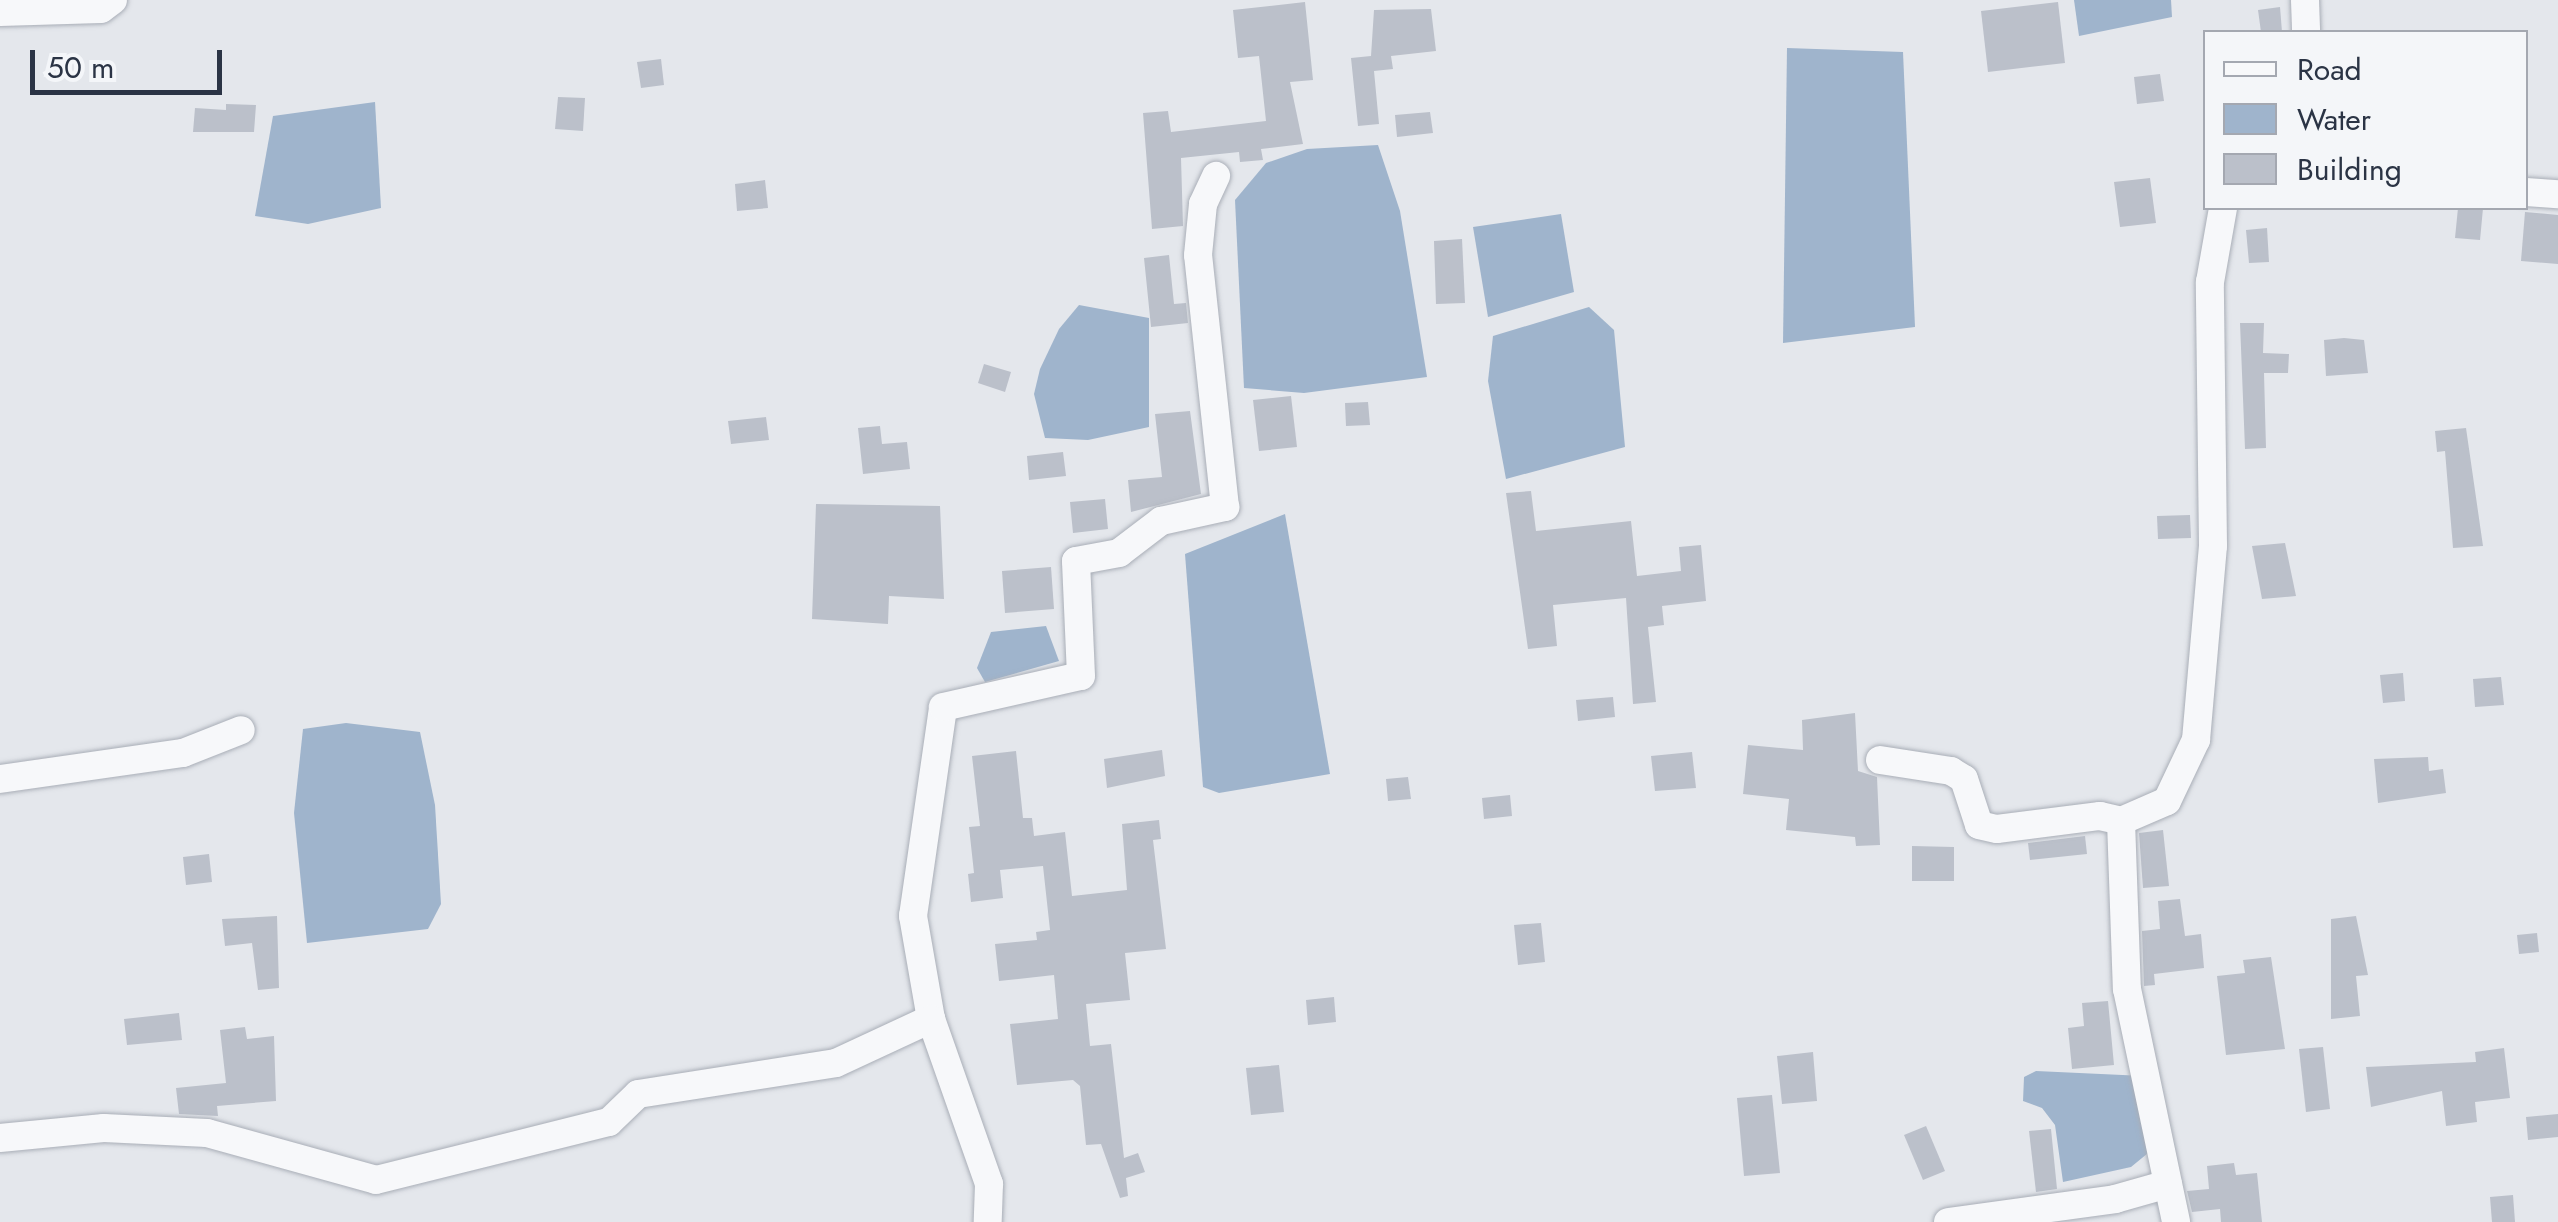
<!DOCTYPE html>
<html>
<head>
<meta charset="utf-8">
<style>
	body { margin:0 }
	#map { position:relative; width:2558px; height:1222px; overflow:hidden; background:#e4e7ec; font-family:Jost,sans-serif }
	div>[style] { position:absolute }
	.water>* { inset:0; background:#9fb4cc }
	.building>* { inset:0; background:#bbc0ca }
	.roads { filter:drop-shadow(0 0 2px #a9aeb7) drop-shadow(0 0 2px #a9aeb7) }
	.minor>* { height:28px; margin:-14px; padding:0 14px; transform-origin:14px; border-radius:14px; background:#f7f8fa }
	span { translate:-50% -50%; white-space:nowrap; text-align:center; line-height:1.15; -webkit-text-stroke:8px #f4f6f9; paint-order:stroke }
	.legend { position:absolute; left:2203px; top:30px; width:325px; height:180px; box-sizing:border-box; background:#f4f6f9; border:2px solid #a4a8b1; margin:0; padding:12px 18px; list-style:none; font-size:30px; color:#2b3445 }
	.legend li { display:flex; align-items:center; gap:20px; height:50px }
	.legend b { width:50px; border:2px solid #a4a8b1 }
	.scale { position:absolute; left:30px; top:50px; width:192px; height:45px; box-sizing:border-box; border:5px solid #2b3445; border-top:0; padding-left:12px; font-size:30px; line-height:35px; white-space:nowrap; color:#2b3445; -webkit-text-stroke:8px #f4f6f9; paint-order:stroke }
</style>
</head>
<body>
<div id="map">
	<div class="water">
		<div style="clip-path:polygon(2074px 0,2171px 0,2172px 17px,2079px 36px)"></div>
		<div style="clip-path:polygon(1787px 48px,1903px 52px,1915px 327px,1783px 343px)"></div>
		<div style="clip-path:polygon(375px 102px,381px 208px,308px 224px,255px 216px,273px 116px)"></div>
		<div style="clip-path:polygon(1378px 145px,1400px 211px,1427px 377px,1304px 393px,1244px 388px,1235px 200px,1266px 163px,1307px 149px)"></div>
		<div style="clip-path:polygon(1561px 214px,1574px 292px,1488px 317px,1473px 227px)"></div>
		<div style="clip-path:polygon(1079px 305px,1149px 318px,1149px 427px,1088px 440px,1045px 438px,1034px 394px,1040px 369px,1059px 329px)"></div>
		<div style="clip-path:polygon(1589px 307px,1614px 330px,1625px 447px,1506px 479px,1488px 381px,1493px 336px)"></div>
		<div style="clip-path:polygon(1285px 514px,1330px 774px,1219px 793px,1203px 787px,1185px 554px)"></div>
		<div style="clip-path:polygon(1046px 626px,1059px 661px,985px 682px,977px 668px,991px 632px)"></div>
		<div style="clip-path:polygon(346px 723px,420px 732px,435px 805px,441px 904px,428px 929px,307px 943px,294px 813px,303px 729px)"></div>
		<div style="clip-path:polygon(2036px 1071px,2144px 1076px,2153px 1149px,2131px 1167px,2063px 1182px,2055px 1125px,2042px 1108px,2023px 1101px,2024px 1077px)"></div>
	</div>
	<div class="building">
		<div style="clip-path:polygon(1305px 2px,1313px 80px,1290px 82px,1303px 144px,1261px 149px,1263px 160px,1240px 162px,1239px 152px,1181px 158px,1183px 226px,1152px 229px,1143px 113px,1168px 111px,1171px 132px,1266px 121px,1259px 56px,1238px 58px,1233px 10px)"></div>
		<div style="clip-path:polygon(2058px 2px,2065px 63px,1988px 72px,1981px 11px)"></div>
		<div style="clip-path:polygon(2280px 7px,2282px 32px,2261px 32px,2258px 10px)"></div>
		<div style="clip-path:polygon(1431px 9px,1436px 51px,1391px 56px,1393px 69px,1374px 71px,1379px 124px,1358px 126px,1351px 58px,1371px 56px,1374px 10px)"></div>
		<div style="clip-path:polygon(661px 59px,664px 85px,641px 88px,637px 62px)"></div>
		<div style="clip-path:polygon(2160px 74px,2164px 101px,2137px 104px,2134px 77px)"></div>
		<div style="clip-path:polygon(558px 97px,585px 98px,583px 131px,555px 129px)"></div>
		<div style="clip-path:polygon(226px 104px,256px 105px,254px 132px,193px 132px,195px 108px,226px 110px)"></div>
		<div style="clip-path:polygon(1430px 112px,1433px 133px,1397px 137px,1395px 115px)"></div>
		<div style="clip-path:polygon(2150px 178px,2156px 223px,2120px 227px,2114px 182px)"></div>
		<div style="clip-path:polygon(765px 180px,768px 208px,737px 211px,735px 184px)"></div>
		<div style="clip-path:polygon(2458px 208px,2483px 208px,2480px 240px,2455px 238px)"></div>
		<div style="clip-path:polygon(2525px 212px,2558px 215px,2558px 264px,2521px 261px)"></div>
		<div style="clip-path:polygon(2267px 228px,2269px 262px,2249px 263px,2246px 230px)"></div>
		<div style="clip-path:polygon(1462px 239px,1465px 303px,1436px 304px,1434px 241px)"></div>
		<div style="clip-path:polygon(1169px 255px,1174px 304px,1186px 303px,1188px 323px,1151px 327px,1144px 258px)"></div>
		<div style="clip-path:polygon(2240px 323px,2264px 323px,2263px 353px,2289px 354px,2288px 373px,2264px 373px,2266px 448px,2245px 449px)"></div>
		<div style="clip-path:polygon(2344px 338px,2364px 340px,2368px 373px,2326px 376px,2324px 340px)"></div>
		<div style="clip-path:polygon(984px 364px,1011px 372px,1005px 392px,978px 383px)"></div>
		<div style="clip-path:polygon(1291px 396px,1297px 447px,1259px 451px,1253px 400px)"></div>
		<div style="clip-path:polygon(1368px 402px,1370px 425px,1346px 426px,1345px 403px)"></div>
		<div style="clip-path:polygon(1190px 411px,1201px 494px,1131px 512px,1128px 480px,1162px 477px,1155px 414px)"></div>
		<div style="clip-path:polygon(766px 417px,769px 440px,731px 444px,728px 421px)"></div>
		<div style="clip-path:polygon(880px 426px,882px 444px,907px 442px,910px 469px,863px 474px,858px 428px)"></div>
		<div style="clip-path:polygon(2466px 428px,2483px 546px,2453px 548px,2445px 451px,2437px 452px,2435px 431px)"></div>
		<div style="clip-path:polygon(1063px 452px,1066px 476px,1029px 480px,1027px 456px)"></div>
		<div style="clip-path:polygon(1531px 491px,1536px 531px,1631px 521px,1637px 576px,1681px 571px,1679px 547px,1701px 545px,1706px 601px,1662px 606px,1664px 625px,1648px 627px,1656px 702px,1633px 704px,1626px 598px,1553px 605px,1557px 646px,1528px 649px,1506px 493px)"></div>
		<div style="clip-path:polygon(1105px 499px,1108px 529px,1073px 533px,1070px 502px)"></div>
		<div style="clip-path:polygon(816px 504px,940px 506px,944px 599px,889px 596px,888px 624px,812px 619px)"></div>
		<div style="clip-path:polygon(2190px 515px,2191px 538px,2158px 539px,2157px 516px)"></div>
		<div style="clip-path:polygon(2285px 543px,2296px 596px,2262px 599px,2252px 546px)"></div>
		<div style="clip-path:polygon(1051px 567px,1054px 609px,1005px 613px,1002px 571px)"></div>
		<div style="clip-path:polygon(2403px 673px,2405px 701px,2383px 703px,2380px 675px)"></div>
		<div style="clip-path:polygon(2501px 677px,2504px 705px,2475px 707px,2473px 679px)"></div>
		<div style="clip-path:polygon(1613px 697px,1615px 717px,1578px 721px,1576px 700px)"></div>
		<div style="clip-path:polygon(1855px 713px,1858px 771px,1877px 777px,1880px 845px,1856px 846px,1855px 837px,1786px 830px,1789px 799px,1743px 794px,1748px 745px,1803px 750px,1802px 720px)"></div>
		<div style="clip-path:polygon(1162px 750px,1165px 776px,1107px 788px,1104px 759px)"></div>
		<div style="clip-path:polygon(1016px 751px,1023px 818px,1032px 818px,1034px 836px,1065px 832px,1072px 896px,1127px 890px,1122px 824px,1159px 820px,1161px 839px,1153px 840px,1166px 949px,1125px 953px,1130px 1000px,1086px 1004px,1090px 1046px,1111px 1044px,1124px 1158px,1138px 1153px,1145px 1172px,1126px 1178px,1128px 1196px,1120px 1198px,1101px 1144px,1086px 1145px,1080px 1086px,1073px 1080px,1017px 1085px,1010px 1024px,1058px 1019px,1054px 975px,999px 981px,995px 944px,1037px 940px,1036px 932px,1050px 930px,1043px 866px,1000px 870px,1003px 898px,971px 902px,968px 874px,974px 873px,969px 827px,980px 826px,972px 756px)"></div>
		<div style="clip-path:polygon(1692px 752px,1696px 788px,1655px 791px,1651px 756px)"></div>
		<div style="clip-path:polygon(2428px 757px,2429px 771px,2443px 769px,2446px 793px,2378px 803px,2374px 759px)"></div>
		<div style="clip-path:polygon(1408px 777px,1411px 799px,1388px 801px,1386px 779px)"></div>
		<div style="clip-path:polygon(1510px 795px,1512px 816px,1484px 819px,1482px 798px)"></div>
		<div style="clip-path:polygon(2163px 830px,2169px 886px,2143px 888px,2139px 833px)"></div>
		<div style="clip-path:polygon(2085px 836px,2087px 854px,2030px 860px,2028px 843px)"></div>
		<div style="clip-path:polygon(1912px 846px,1954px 847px,1954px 881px,1912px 881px)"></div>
		<div style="clip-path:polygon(209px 854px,212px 882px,186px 885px,183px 857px)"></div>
		<div style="clip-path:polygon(2180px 899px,2185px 936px,2201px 934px,2204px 968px,2154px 974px,2155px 985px,2144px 986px,2142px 931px,2160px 929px,2158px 901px)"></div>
		<div style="clip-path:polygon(277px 916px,279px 988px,258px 990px,252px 943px,225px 946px,222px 919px)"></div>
		<div style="clip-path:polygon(2356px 916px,2368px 975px,2356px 976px,2360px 1016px,2331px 1019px,2331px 919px)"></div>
		<div style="clip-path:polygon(1541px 923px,1545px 962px,1518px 965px,1514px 925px)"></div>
		<div style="clip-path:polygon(2537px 933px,2539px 952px,2519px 954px,2517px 935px)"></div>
		<div style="clip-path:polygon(2271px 957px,2285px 1049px,2226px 1055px,2217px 976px,2245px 973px,2243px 960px)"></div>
		<div style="clip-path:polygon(1334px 997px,1336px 1022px,1308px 1025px,1306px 1000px)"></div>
		<div style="clip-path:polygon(2108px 1001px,2114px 1065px,2072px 1069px,2068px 1028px,2084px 1026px,2082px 1003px)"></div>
		<div style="clip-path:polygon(179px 1013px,182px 1040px,127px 1045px,124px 1019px)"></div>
		<div style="clip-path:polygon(245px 1027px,247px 1039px,274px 1036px,276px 1101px,217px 1106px,218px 1116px,179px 1114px,176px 1088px,226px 1083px,220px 1030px)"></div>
		<div style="clip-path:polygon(2323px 1047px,2330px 1109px,2306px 1112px,2299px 1049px)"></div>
		<div style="clip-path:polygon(2504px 1048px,2510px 1098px,2475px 1102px,2477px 1122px,2446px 1126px,2442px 1091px,2371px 1107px,2366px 1067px,2476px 1062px,2475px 1052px)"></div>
		<div style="clip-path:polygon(1813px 1052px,1817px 1101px,1782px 1104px,1777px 1056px)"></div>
		<div style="clip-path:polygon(1279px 1065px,1284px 1112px,1251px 1115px,1246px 1068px)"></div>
		<div style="clip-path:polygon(1772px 1095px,1780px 1173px,1744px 1176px,1737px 1098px)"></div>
		<div style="clip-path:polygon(2558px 1114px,2558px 1137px,2528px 1140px,2526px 1117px)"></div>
		<div style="clip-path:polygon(1926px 1126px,1945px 1171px,1923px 1180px,1904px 1135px)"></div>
		<div style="clip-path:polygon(2051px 1129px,2057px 1189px,2036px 1192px,2029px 1131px)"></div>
		<div style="clip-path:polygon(2234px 1163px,2236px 1175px,2257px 1173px,2262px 1222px,2221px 1222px,2220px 1209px,2192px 1212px,2187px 1191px,2209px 1189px,2207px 1166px)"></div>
		<div style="clip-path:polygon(2513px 1195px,2515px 1222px,2492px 1222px,2490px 1197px)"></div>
	</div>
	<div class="roads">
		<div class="minor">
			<div style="left:2305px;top:0;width:32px;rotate:88deg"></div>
			<div style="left:0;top:12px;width:101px;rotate:-1.7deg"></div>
			<div style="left:101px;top:9px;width:15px;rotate:-37deg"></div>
			<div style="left:2526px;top:192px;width:32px;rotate:4deg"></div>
			<div style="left:1880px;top:760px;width:72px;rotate:8.8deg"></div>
			<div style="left:1951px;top:771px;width:15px;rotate:32deg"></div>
			<div style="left:1964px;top:779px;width:48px;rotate:71.9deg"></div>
			<div style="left:1979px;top:825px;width:18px;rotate:13deg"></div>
			<div style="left:1997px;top:829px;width:104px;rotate:-7.2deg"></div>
			<div style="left:2100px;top:816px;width:22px;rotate:13deg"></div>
			<div style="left:2121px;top:821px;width:50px;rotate:-23.5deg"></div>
			<div style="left:2167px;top:801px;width:68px;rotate:-64.6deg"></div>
			<div style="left:2196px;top:740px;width:195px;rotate:-85deg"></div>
			<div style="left:2213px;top:546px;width:264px;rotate:-90.7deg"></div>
			<div style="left:2210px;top:282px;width:75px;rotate:-80deg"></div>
			<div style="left:0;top:779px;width:185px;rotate:-8.1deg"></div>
			<div style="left:183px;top:753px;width:62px;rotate:-21.6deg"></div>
			<div style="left:2121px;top:821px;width:168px;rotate:88deg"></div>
			<div style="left:2127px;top:989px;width:238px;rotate:78.1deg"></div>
			<div style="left:931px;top:1019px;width:105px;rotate:-99.9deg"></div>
			<div style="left:913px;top:916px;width:211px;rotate:-81.8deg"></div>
			<div style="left:943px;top:707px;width:141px;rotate:-12.7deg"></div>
			<div style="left:1081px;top:676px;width:115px;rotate:-92.5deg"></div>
			<div style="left:1076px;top:561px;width:44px;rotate:-10.5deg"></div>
			<div style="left:1119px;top:553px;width:53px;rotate:-37.3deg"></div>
			<div style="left:1161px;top:521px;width:66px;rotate:-12.3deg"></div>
			<div style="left:1225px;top:507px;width:253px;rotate:-96.1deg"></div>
			<div style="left:1198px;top:255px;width:51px;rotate:-84.4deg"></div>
			<div style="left:1203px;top:204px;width:31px;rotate:-65deg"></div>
			<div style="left:0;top:1138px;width:104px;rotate:-5.5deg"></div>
			<div style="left:104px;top:1128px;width:103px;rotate:2.8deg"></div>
			<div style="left:207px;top:1133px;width:175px;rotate:15.5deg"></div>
			<div style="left:376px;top:1180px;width:240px;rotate:-14deg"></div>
			<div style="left:609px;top:1122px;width:40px;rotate:-44deg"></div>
			<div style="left:638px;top:1094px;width:200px;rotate:-8.9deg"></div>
			<div style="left:836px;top:1063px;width:105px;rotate:-24.9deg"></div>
			<div style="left:931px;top:1019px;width:175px;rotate:70.6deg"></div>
			<div style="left:989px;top:1184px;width:38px;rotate:92deg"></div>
			<div style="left:1948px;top:1222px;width:169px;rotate:-7.8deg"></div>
			<div style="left:2115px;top:1199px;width:55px;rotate:-15.8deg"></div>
		</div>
	</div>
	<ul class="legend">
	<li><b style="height:12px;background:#f7f8fa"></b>Road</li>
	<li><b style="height:28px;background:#9fb4cc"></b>Water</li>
	<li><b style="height:28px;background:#bbc0ca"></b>Building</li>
	</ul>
	<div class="scale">50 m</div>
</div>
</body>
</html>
